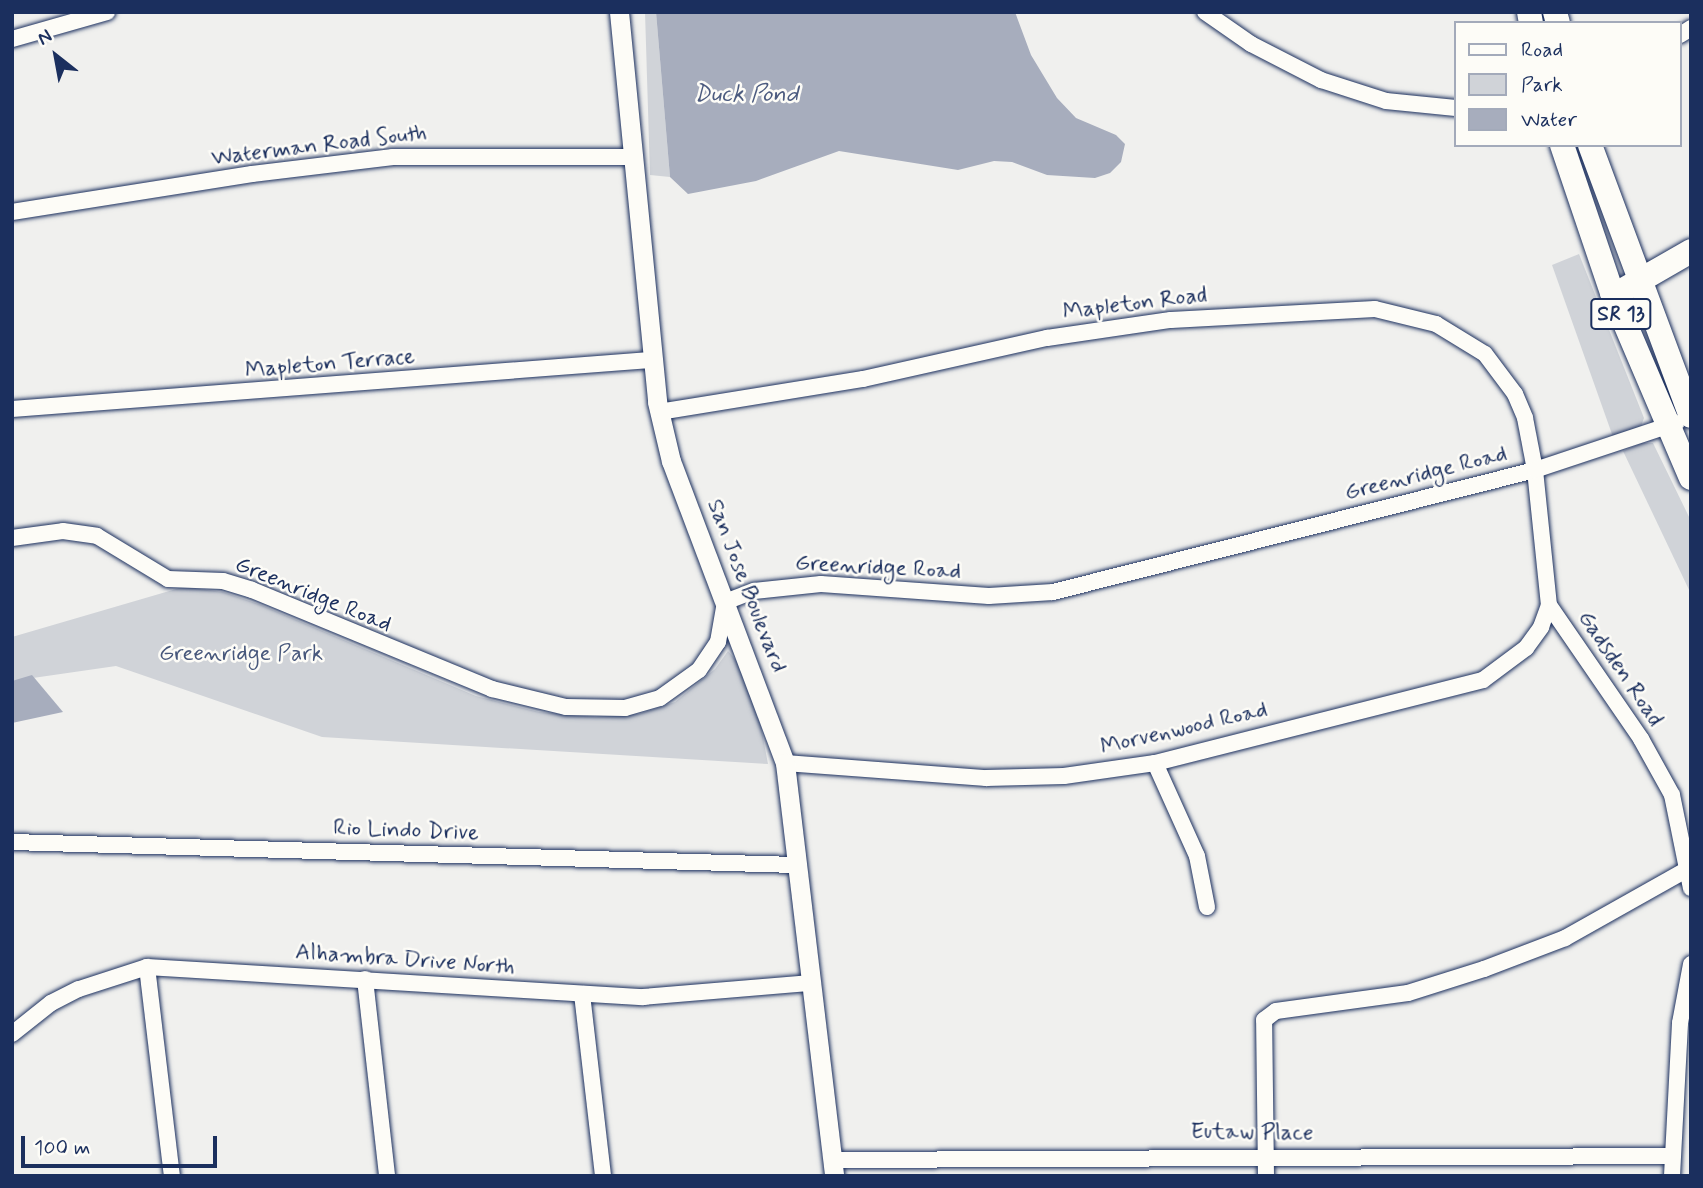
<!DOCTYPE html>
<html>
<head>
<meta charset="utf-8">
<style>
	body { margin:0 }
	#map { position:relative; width:1703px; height:1188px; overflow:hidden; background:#f0f0ee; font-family:Mynerve,sans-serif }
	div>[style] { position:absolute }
	.green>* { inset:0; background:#d0d3d8 }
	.water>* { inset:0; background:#a7adbd }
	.roads { filter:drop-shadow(0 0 2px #1b2f5e) drop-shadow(0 0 2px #1b2f5e) }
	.minor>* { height:16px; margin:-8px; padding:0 8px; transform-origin:8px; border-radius:8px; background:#fdfcf7 }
	.tertiary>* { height:19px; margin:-9.5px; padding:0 9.5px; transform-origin:9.5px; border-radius:9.5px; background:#fdfcf7 }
	.primary>* { height:24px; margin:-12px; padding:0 12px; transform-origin:12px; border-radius:12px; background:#fdfcf7 }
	span { translate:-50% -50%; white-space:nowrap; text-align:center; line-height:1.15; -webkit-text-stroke:5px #fdfcf7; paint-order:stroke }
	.shield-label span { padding:2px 5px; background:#fdfcf7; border:2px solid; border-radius:5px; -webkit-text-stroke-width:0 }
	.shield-label { font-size:21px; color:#1b2f5e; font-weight:700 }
	.street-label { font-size:23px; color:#1b2f5e }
	.park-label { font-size:23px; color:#48587c }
	.water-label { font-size:24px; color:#4c5b7f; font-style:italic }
	.frame { position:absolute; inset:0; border:14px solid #1b2f5e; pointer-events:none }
	.legend { position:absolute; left:1454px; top:21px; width:228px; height:126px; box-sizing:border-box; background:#fdfcf7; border:2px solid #a3aaba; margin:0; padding:9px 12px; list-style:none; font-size:21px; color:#1b2f5e }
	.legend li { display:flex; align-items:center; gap:14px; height:35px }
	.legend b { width:35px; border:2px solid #a3aaba }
	.north { position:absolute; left:21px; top:21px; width:70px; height:70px; -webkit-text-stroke:5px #fdfcf7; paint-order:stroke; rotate:329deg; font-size:19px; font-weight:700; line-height:28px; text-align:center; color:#1b2f5e }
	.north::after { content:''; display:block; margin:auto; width:24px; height:32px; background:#1b2f5e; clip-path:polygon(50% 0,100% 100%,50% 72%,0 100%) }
	.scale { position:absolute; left:21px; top:1136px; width:196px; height:32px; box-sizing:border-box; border:4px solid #1b2f5e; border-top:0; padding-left:9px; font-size:21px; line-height:24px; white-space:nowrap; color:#1b2f5e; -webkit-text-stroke:5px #fdfcf7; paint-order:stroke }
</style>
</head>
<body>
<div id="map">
	<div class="green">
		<div style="clip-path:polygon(645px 12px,656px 12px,670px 177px,650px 175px)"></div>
		<div style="clip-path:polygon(1579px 254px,1644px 418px,1641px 426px,1613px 437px,1552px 265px)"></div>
		<div style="clip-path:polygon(1642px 443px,1653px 443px,1691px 521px,1691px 594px,1623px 451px)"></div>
		<div style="clip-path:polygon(183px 587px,223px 592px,261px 605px,476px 696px,539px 712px,595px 717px,639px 714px,675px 702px,715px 669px,728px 651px,739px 664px,761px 727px,768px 764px,322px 737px,116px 666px,12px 681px,12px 637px)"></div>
	</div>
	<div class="water">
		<div style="clip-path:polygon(656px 12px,1015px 12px,1031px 55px,1057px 98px,1076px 118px,1116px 135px,1125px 144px,1121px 162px,1110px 173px,1095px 178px,1047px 175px,1012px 162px,994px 161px,958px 170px,839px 151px,756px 181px,688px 194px,670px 177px)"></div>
		<div style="clip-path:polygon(32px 675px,63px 712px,12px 723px,12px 681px)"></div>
	</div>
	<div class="roads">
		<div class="minor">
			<div style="left:1205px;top:12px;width:56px;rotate:34.8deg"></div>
			<div style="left:1251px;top:44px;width:79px;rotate:27.2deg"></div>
			<div style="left:1321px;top:80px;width:68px;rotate:17.9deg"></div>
			<div style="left:1386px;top:101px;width:70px;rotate:5.7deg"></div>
			<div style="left:1680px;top:35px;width:13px;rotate:-32deg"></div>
			<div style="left:12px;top:39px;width:99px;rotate:-15.9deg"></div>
			<div style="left:12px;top:212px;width:243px;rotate:-9deg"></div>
			<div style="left:252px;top:174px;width:142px;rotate:-6.9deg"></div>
			<div style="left:393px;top:157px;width:239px"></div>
			<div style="left:12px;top:409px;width:640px;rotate:-4.39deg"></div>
			<div style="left:659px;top:412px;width:207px;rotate:-9.2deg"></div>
			<div style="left:863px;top:379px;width:189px;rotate:-12.6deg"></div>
			<div style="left:1047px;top:338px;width:125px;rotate:-8.3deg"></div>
			<div style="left:1171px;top:320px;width:204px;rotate:-3.1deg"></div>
			<div style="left:1375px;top:309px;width:63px;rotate:13.8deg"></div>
			<div style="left:1436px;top:324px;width:57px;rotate:31.5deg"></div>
			<div style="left:1485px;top:354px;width:50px;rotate:53.1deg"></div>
			<div style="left:1515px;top:394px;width:26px;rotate:67deg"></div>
			<div style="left:1525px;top:418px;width:53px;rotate:79.1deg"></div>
			<div style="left:1535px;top:470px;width:136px;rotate:84.1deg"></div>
			<div style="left:1549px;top:605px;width:163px;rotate:55.5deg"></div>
			<div style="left:1641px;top:739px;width:64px;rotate:61deg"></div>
			<div style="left:1672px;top:795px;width:95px;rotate:78.5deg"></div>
			<div style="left:12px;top:538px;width:51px;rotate:-7.8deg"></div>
			<div style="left:63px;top:531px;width:34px;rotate:8deg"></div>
			<div style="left:97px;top:536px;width:83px;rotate:31.2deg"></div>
			<div style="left:168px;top:579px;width:55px;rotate:2.1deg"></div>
			<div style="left:223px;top:581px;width:30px;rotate:17deg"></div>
			<div style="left:252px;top:590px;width:260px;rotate:22.4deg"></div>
			<div style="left:492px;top:689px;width:76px;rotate:13.7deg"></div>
			<div style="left:566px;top:707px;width:59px;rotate:1deg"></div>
			<div style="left:625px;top:708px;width:36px;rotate:-16deg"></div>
			<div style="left:660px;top:698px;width:48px;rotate:-35.7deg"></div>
			<div style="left:699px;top:670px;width:34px;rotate:-56deg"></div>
			<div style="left:718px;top:642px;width:41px;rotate:-80.1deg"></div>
			<div style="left:725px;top:602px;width:31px;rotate:-21deg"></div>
			<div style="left:754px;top:591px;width:67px;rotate:-6deg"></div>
			<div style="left:821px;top:584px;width:168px;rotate:4.1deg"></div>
			<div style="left:989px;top:596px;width:64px;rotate:-3.6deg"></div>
			<div style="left:1053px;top:592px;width:497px;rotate:-14.2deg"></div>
			<div style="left:1535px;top:470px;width:149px;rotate:-18.4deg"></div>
			<div style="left:785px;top:763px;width:202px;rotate:4.3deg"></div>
			<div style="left:986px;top:778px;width:78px;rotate:-1.5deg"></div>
			<div style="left:1064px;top:776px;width:92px;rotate:-8.1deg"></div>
			<div style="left:1155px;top:763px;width:338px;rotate:-14.2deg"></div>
			<div style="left:1483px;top:680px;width:54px;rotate:-36.7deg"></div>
			<div style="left:1526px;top:648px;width:26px;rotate:-54deg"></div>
			<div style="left:1541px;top:627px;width:23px;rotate:-70deg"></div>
			<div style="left:1155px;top:763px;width:102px;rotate:65.7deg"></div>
			<div style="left:1197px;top:856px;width:52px;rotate:78.9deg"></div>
			<div style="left:12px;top:842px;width:785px;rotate:1.68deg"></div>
			<div style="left:147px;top:967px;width:210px;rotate:83.2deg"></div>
			<div style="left:365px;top:979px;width:198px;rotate:83.6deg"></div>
			<div style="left:582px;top:994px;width:183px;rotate:83.4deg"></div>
			<div style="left:12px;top:1034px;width:50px;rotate:-38.5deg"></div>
			<div style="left:51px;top:1003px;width:31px;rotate:-27deg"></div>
			<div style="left:79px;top:989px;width:71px;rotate:-17.9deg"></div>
			<div style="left:147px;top:967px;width:497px;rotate:3.5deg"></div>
			<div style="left:643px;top:997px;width:169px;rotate:-4.8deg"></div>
			<div style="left:832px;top:1160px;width:839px;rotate:-0.27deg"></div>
			<div style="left:1266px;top:1176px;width:156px;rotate:-90.7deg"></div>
			<div style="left:1264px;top:1020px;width:15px;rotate:-37deg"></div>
			<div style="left:1276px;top:1011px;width:133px;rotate:-7.8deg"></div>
			<div style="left:1408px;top:993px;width:80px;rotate:-17.5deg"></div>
			<div style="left:1484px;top:969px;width:87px;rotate:-20.9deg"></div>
			<div style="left:1565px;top:938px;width:141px;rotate:-29.3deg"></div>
			<div style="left:1672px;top:1176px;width:153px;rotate:-87deg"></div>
			<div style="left:1680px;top:1023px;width:60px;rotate:-79.4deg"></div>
		</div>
		<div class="tertiary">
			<div style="left:619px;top:12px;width:392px;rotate:84.4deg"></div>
			<div style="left:657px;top:402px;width:61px;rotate:76.7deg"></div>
			<div style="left:671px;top:461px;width:323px;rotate:69.3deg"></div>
			<div style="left:785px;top:763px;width:416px;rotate:83.2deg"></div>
		</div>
		<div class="primary">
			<div style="left:1529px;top:12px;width:11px;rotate:80deg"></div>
			<div style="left:1555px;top:12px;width:11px;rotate:75deg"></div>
			<div style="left:1562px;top:145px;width:156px;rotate:71.3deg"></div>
			<div style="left:1612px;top:293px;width:201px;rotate:66.9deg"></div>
			<div style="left:1590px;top:145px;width:289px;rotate:69.6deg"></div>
			<div style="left:1625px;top:289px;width:76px;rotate:-29.9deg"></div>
		</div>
	</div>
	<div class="shield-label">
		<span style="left:1621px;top:314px">SR 13</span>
	</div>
	<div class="street-label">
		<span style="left:319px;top:146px;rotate:-7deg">Waterman Road South</span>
		<span style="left:1135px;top:304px;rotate:-7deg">Mapleton Road</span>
		<span style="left:330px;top:364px;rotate:-5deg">Mapleton Terrace</span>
		<span style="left:1426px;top:474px;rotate:-14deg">Greenridge Road</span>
		<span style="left:878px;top:568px;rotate:3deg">Greenridge Road</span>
		<span style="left:746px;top:586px;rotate:69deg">San Jose Boulevard</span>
		<span style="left:313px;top:595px;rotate:22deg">Greenridge Road</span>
		<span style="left:1620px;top:669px;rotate:56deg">Gadsden Road</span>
		<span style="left:1184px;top:729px;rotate:-13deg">Morvenwood Road</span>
		<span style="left:406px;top:831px;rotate:2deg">Rio Lindo Drive</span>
		<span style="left:405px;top:960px;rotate:4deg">Alhambra Drive North</span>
		<span style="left:1252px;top:1133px;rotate:1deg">Eutaw Place</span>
	</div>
	<div class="park-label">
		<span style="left:241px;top:654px">Greenridge Park</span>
	</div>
	<div class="water-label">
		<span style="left:746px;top:95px">Duck Pond</span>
	</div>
	<div class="frame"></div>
	<ul class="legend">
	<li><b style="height:9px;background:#fdfcf7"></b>Road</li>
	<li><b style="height:19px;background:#d0d3d8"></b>Park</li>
	<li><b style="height:19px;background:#a7adbd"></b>Water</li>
	</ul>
	<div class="north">N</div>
	<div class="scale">100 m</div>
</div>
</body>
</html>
